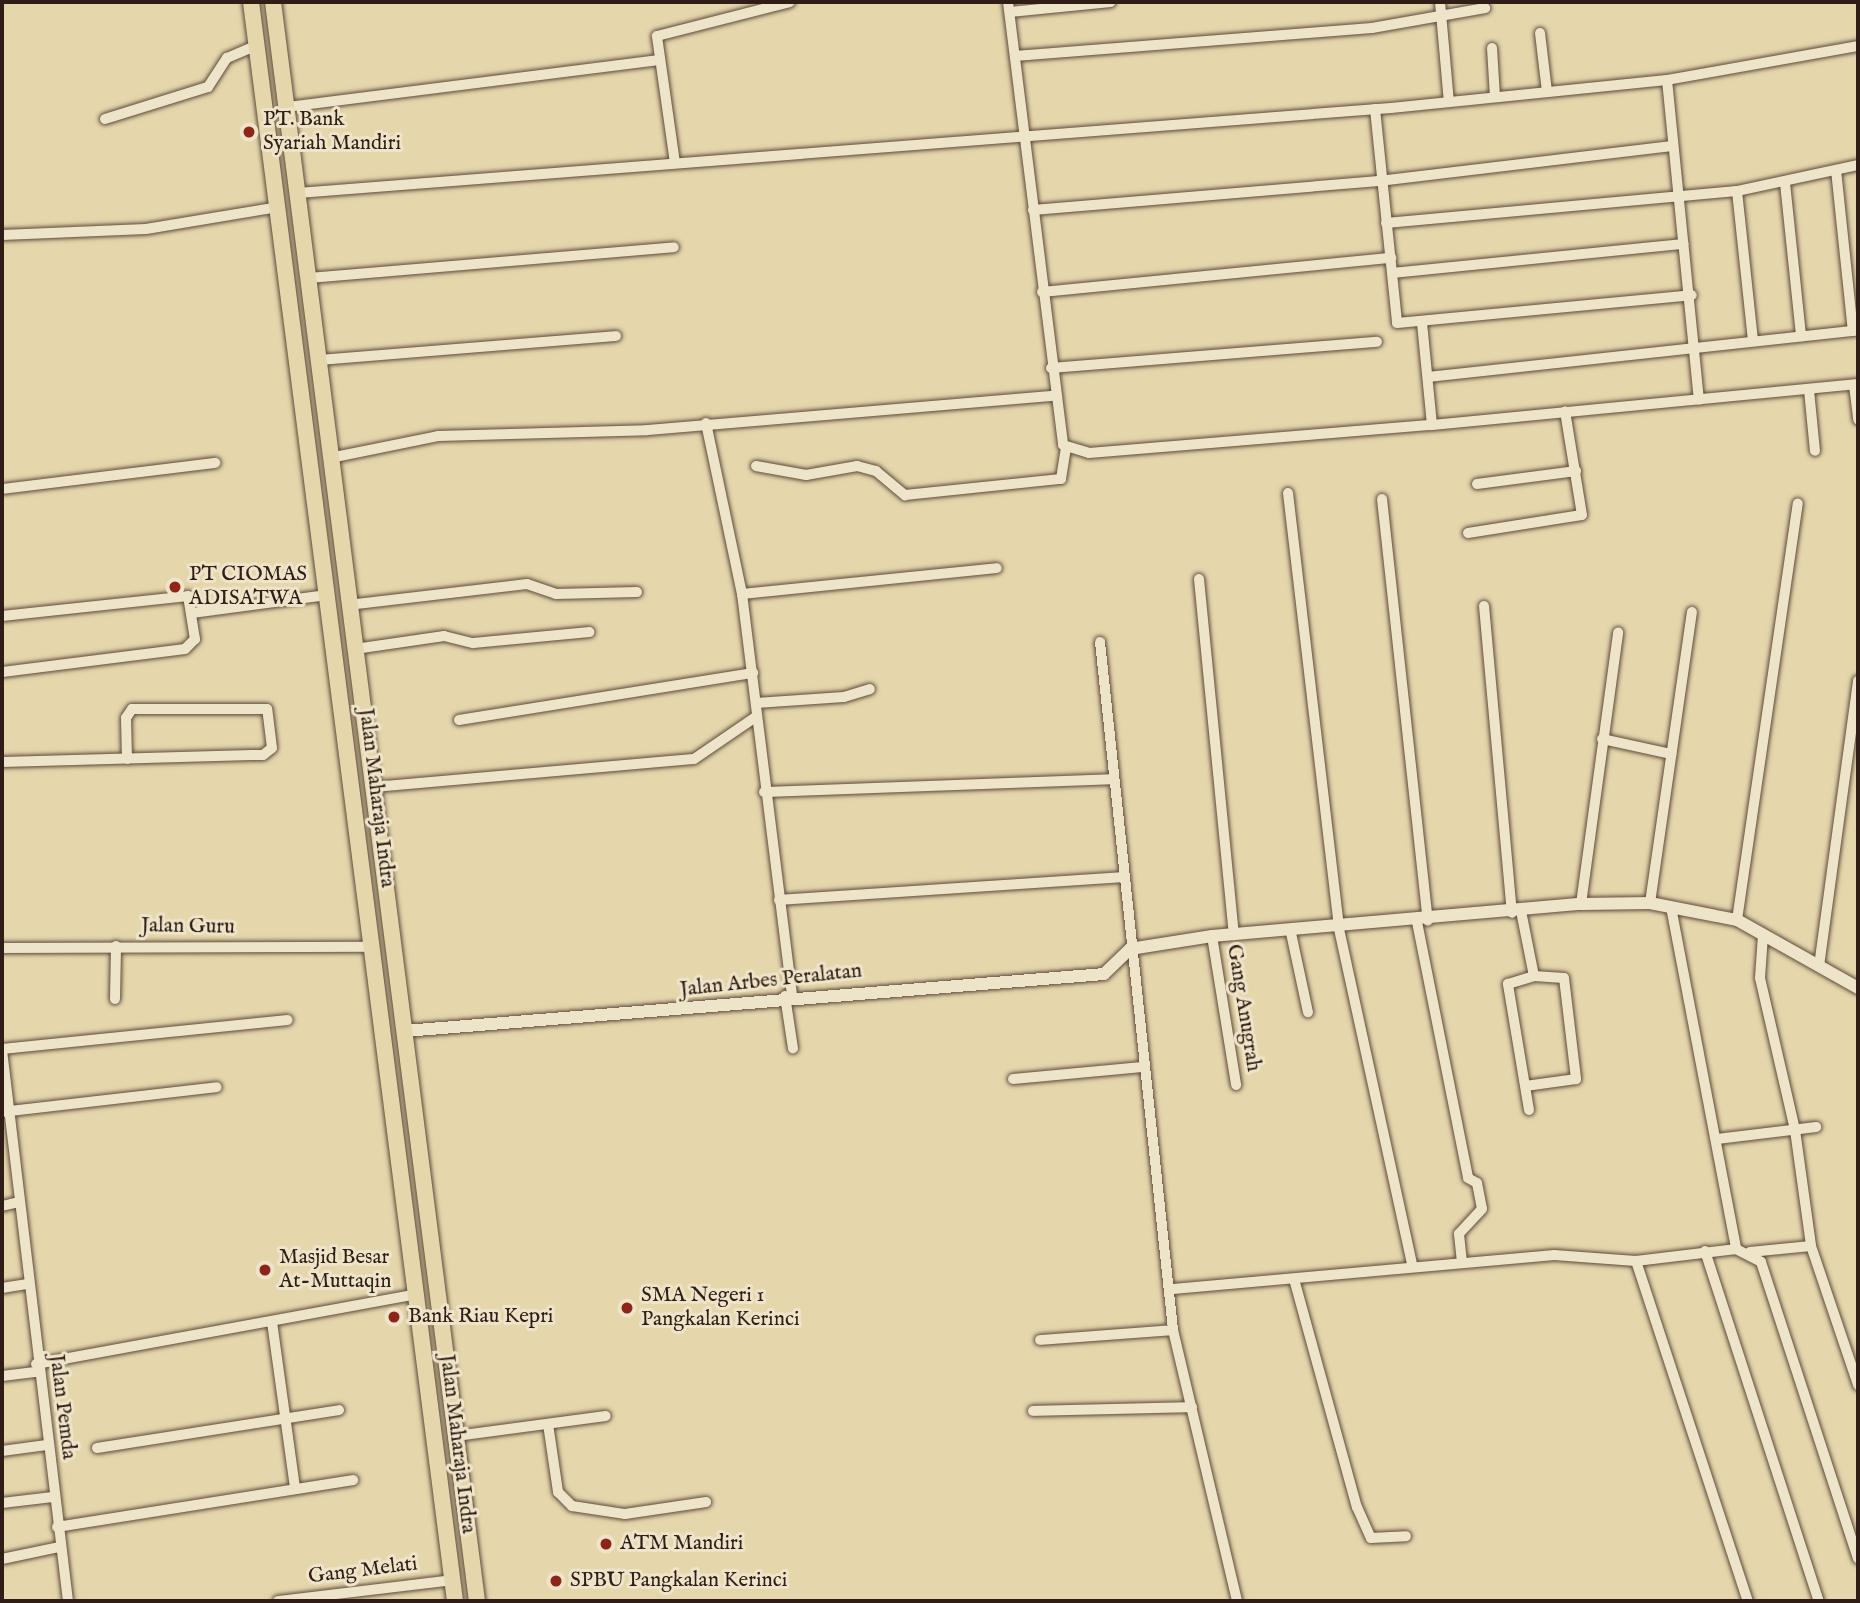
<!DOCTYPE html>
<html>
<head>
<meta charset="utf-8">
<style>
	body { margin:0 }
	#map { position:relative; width:1860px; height:1603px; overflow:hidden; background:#e5d6ac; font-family:"IM FELL English",serif }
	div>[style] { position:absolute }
	.roads { filter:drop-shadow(0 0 2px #5d4b3b) drop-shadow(0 0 2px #5d4b3b) }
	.minor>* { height:10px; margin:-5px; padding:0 5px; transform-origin:5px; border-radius:5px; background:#eee4c9 }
	.tertiary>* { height:12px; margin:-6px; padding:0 6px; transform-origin:6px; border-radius:6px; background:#eee4c9 }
	.trunk>* { height:16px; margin:-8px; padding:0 8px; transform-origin:8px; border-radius:8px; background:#e5d6ac }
	.dots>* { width:19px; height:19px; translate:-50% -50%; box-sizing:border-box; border:4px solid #eee4c9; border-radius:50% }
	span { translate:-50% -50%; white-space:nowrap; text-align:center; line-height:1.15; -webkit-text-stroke:6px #eee4c9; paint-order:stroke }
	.poi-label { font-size:21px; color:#301d15 }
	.left { translate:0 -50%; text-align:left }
	.street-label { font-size:21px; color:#301d15 }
	.frame { position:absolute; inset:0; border:4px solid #301d15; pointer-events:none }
</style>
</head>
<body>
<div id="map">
	<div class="roads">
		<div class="minor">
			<div style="left:1008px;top:2px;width:446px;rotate:82.9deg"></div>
			<div style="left:1063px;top:445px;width:27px;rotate:17deg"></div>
			<div style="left:1089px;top:453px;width:344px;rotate:-4.7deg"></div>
			<div style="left:1440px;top:2px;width:100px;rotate:84.9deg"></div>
			<div style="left:1010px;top:12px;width:101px;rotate:-5.7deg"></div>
			<div style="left:1540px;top:33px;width:59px;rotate:83.2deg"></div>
			<div style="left:1492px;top:48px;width:49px;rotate:86.5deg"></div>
			<div style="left:1015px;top:56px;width:358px;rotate:-4.5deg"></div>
			<div style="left:1372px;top:28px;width:115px;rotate:-10deg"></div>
			<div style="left:1667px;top:80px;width:321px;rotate:84.3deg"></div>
			<div style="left:287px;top:107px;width:374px;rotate:-7.2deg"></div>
			<div style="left:1375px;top:109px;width:215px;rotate:84.1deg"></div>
			<div style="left:1397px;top:323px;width:296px;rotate:-5.4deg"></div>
			<div style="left:105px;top:119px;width:108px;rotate:-17.3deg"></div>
			<div style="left:208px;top:87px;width:35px;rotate:-57deg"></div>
			<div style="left:227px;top:58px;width:34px;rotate:-23deg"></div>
			<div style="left:675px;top:163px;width:128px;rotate:-98.1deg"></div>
			<div style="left:657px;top:36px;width:137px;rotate:-14.3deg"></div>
			<div style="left:1836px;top:170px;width:162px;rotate:84deg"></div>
			<div style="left:1785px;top:183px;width:154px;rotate:84deg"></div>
			<div style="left:1737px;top:191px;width:150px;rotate:83.9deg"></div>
			<div style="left:298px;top:193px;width:1096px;rotate:-4.45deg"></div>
			<div style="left:1391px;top:108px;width:277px;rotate:-5.8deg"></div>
			<div style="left:1667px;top:80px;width:194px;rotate:-10.1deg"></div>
			<div style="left:1033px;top:210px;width:347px;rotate:-4.8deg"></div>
			<div style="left:1379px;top:181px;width:295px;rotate:-6.8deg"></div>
			<div style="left:1386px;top:223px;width:352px;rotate:-5.2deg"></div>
			<div style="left:1737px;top:191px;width:124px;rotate:-12.1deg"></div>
			<div style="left:2px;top:235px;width:144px;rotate:-2.4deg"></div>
			<div style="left:146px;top:229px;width:129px;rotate:-9.4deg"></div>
			<div style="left:1392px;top:273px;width:293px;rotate:-5.7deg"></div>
			<div style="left:308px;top:278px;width:367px;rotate:-4.8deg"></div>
			<div style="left:1042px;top:292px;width:351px;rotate:-5.6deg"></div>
			<div style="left:1422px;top:323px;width:102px;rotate:84.4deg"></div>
			<div style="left:1432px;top:425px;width:428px;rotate:-5.5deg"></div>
			<div style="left:318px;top:360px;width:299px;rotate:-4.6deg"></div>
			<div style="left:1051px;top:368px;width:327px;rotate:-4.6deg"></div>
			<div style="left:1428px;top:377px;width:433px;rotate:-6.2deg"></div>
			<div style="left:1854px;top:385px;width:35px;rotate:83deg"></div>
			<div style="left:1809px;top:390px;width:61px;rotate:84.4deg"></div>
			<div style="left:706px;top:423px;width:175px;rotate:78.1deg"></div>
			<div style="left:330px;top:458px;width:110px;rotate:-11.5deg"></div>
			<div style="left:438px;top:436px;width:209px;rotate:-1.6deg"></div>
			<div style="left:647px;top:430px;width:409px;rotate:-4.8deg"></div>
			<div style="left:756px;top:466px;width:51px;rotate:10.2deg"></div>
			<div style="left:806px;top:475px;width:52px;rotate:-10deg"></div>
			<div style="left:857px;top:466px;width:20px;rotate:15deg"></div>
			<div style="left:876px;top:471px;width:38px;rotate:40deg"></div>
			<div style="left:905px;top:495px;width:157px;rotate:-5.9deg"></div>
			<div style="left:1061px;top:479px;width:31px;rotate:-81deg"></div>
			<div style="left:1477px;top:484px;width:100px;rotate:-7.5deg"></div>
			<div style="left:2px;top:489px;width:215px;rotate:-7deg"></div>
			<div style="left:1288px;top:493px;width:439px;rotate:83.3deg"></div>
			<div style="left:1339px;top:929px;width:346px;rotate:77.7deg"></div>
			<div style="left:1382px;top:499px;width:424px;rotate:83.8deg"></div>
			<div style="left:1468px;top:533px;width:115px;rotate:-9deg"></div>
			<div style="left:1582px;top:515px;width:105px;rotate:-99.3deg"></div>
			<div style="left:1199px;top:579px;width:358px;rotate:84.4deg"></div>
			<div style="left:348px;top:605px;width:180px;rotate:-6.7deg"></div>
			<div style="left:527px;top:584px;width:31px;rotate:19deg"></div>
			<div style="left:556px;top:594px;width:81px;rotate:-1.4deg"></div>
			<div style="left:1484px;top:606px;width:308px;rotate:84.8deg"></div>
			<div style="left:192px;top:613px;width:136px;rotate:-7.6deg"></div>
			<div style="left:2px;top:616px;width:187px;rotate:-6.1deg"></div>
			<div style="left:188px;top:596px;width:44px;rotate:80.8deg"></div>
			<div style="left:195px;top:639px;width:14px;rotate:135deg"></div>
			<div style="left:185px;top:649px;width:184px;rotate:172.8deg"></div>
			<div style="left:1100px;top:642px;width:692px;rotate:83.94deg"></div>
			<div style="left:1173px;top:1330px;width:278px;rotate:76.7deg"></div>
			<div style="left:355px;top:649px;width:90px;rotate:-8.3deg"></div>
			<div style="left:444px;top:636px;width:30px;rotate:14deg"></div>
			<div style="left:473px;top:643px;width:117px;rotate:-5.4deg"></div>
			<div style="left:756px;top:703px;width:88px;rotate:-3.9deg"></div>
			<div style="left:844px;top:697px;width:27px;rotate:-17deg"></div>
			<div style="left:459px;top:720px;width:298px;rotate:-9.1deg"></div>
			<div style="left:1602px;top:739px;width:71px;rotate:12.3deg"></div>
			<div style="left:2px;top:762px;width:250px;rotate:-1.6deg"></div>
			<div style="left:252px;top:755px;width:11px"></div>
			<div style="left:263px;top:755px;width:11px;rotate:-38deg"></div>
			<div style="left:272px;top:748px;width:39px;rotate:-97deg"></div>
			<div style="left:267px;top:709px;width:135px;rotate:180deg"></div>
			<div style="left:132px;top:709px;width:11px;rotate:124deg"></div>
			<div style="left:126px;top:718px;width:41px;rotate:88.6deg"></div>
			<div style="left:373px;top:787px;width:322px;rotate:-5deg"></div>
			<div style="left:694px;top:759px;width:76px;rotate:-34.3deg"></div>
			<div style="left:764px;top:792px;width:349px;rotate:-2.1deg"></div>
			<div style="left:779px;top:900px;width:345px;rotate:-3.8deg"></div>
			<div style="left:1650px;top:903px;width:294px;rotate:-81.8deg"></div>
			<div style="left:1581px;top:904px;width:274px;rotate:-82.2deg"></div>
			<div style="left:1671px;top:907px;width:348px;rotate:79.2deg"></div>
			<div style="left:1521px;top:911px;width:66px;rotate:78.7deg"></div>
			<div style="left:1534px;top:976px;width:30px;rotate:4deg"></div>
			<div style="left:1564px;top:978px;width:102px;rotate:83.2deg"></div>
			<div style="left:1576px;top:1079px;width:51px;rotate:172.2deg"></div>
			<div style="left:1737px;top:920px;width:421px;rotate:-81.7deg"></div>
			<div style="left:1417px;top:922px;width:261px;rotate:78.7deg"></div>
			<div style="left:1468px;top:1178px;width:10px;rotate:29deg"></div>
			<div style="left:1477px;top:1183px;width:26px;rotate:79deg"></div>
			<div style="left:1482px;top:1209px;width:34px;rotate:133deg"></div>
			<div style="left:1459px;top:1234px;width:29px;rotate:84deg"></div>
			<div style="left:1291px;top:933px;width:81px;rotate:77.9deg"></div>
			<div style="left:1763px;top:935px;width:43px;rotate:94deg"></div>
			<div style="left:1760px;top:978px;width:156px;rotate:77deg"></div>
			<div style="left:1795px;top:1130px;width:117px;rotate:82.1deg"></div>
			<div style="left:1212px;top:936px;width:151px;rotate:80.8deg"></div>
			<div style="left:2px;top:948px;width:372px;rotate:-0.2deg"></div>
			<div style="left:1819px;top:966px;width:288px;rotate:-82.2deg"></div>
			<div style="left:792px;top:995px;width:404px;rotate:-97.1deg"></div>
			<div style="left:742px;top:594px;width:256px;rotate:-5.8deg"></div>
			<div style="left:785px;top:996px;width:53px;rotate:81.3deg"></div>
			<div style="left:115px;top:999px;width:53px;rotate:-88.9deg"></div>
			<div style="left:2px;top:1049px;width:287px;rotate:-5.8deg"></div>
			<div style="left:2px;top:1050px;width:555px;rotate:83.17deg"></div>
			<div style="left:1013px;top:1079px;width:130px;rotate:-5.3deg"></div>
			<div style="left:1529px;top:1110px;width:128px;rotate:-99.5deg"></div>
			<div style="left:1508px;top:984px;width:27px;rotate:-17deg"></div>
			<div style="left:2px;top:1112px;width:216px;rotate:-6.6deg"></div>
			<div style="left:1717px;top:1139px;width:100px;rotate:-6.9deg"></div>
			<div style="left:2px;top:1206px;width:18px;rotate:-13deg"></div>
			<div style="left:1705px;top:1251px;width:368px;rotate:72deg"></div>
			<div style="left:1750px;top:1252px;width:61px;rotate:-5.6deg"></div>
			<div style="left:1811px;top:1246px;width:147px;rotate:71.3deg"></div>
			<div style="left:1636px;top:1261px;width:101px;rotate:-6.8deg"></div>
			<div style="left:1736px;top:1249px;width:28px;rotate:27deg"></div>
			<div style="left:1761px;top:1262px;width:312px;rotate:71.9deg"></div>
			<div style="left:1294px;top:1279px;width:237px;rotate:74.6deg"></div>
			<div style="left:1357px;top:1507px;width:34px;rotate:66deg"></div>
			<div style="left:1371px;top:1538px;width:35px;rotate:-3deg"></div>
			<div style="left:2px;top:1288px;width:26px;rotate:-9deg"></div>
			<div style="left:1173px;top:1289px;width:383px;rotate:-5.1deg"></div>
			<div style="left:1554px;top:1255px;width:82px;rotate:4.2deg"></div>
			<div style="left:1636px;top:1261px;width:358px;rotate:71.8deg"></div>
			<div style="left:272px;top:1322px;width:167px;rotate:82.1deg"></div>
			<div style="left:1040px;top:1340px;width:133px;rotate:-4.3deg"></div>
			<div style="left:36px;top:1364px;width:386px;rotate:-10.4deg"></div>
			<div style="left:2px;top:1376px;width:35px;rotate:-7deg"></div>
			<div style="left:1033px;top:1411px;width:159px;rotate:-1.4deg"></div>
			<div style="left:548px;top:1424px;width:69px;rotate:81.6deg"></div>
			<div style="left:558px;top:1492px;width:20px;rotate:45deg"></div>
			<div style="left:572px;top:1506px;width:54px;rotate:8.6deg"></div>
			<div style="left:625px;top:1514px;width:82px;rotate:-8.4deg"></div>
			<div style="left:456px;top:1436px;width:151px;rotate:-7.6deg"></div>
			<div style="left:97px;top:1448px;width:245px;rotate:-8.9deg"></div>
			<div style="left:2px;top:1451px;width:45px;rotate:-7.6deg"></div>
			<div style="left:2px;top:1503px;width:51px;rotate:-6.7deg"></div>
			<div style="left:57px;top:1527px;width:300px;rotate:-9deg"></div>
			<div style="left:2px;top:1559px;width:58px;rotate:-11.9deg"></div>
			<div style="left:278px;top:1601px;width:176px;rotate:-6.8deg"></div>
		</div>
		<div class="tertiary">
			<div style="left:405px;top:1031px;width:701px;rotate:-4.66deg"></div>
			<div style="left:1104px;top:974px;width:36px;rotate:-44deg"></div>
			<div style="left:1130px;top:949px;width:83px;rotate:-9deg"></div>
			<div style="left:1212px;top:936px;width:370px;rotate:-5deg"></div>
			<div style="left:1581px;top:904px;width:69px;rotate:-0.8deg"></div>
			<div style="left:1650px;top:903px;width:89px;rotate:11.1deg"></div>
			<div style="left:1737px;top:920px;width:139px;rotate:29.3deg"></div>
		</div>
		<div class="trunk">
			<div style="left:251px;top:2px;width:1612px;rotate:82.73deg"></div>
			<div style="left:273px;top:2px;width:1612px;rotate:82.73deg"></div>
		</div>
	</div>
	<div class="dots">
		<div style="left:249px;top:132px;background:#8f2418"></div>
		<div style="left:175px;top:587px;background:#8f2418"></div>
		<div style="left:265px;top:1270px;background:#8f2418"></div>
		<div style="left:627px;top:1308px;background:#8f2418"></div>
		<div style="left:394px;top:1317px;background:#8f2418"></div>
		<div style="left:606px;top:1544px;background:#8f2418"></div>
		<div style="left:556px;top:1581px;background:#8f2418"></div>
	</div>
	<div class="poi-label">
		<span class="left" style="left:263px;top:132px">PT. Bank<br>Syariah Mandiri</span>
		<span class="left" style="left:189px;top:587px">PT CIOMAS<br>ADISATWA</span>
		<span class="left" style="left:279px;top:1270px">Masjid Besar<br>At-Muttaqin</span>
		<span class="left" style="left:641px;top:1308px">SMA Negeri 1<br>Pangkalan Kerinci</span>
		<span class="left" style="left:408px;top:1317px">Bank Riau Kepri</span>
		<span class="left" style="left:620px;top:1544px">ATM Mandiri</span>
		<span class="left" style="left:570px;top:1581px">SPBU Pangkalan Kerinci</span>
	</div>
	<div class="street-label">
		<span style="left:376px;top:798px;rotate:83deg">Jalan Maharaja Indra</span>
		<span style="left:188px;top:927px;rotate:1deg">Jalan Guru</span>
		<span style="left:771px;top:981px;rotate:-6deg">Jalan Arbes Peralatan</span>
		<span style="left:1243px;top:1008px;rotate:81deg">Gang Anugrah</span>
		<span style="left:62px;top:1407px;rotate:83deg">Jalan Pemda</span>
		<span style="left:457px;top:1444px;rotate:83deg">Jalan Maharaja Indra</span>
		<span style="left:363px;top:1571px;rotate:-7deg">Gang Melati</span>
	</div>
	<div class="frame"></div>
</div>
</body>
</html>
